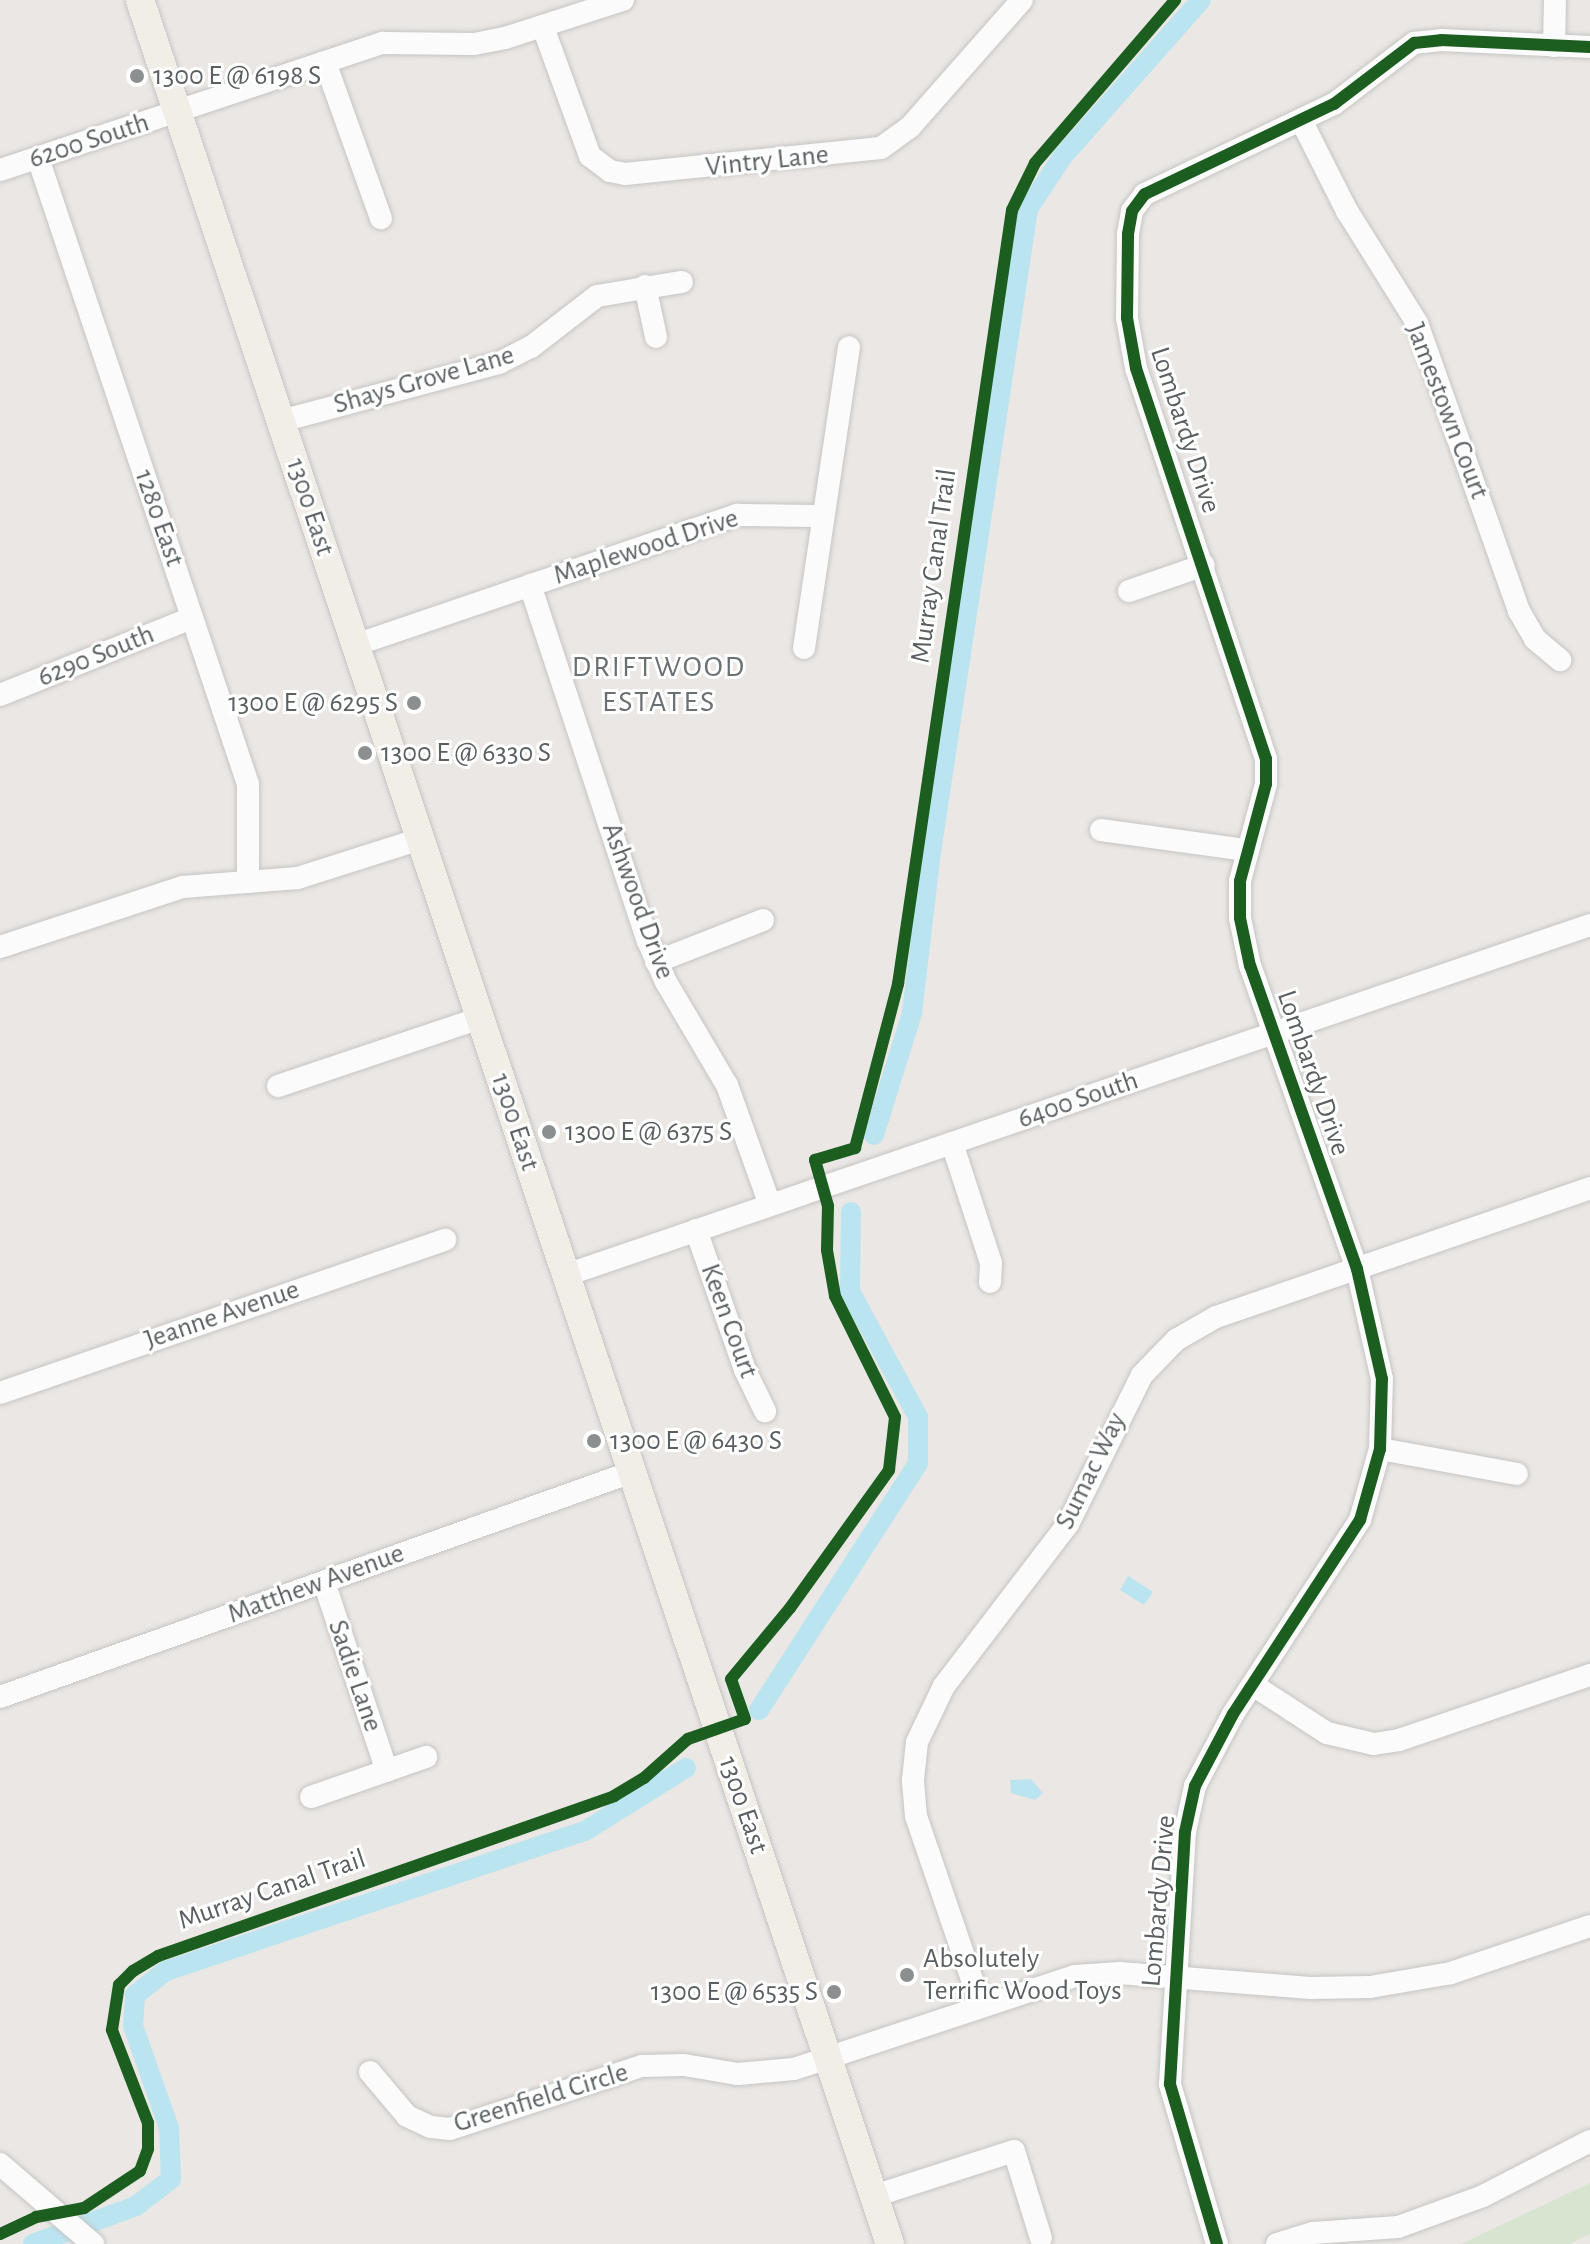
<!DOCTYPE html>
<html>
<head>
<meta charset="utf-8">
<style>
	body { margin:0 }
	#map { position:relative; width:1590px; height:2244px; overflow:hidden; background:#eae7e4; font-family:"Alegreya Sans",sans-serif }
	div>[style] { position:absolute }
	.green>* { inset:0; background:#d6e4d0 }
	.water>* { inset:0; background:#bbe4f1 }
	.canal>* { height:20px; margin:-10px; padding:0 10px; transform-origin:10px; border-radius:10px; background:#bbe4f1 }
	.roads { filter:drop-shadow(0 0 2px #c5c5c5) drop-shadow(0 0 2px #c5c5c5) }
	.minor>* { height:22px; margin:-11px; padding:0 11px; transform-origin:11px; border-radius:11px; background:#fcfbfb }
	.major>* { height:28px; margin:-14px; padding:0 14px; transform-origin:14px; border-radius:14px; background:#f1ede7 }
	.cycleway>* { height:12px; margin:-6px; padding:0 6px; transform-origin:6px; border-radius:6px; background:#1b5e20 }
	.dots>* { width:22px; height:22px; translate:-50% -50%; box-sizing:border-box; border:4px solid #fff; border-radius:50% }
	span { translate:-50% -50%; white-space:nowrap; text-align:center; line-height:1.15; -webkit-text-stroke:6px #fff; paint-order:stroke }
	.poi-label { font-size:28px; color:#5a5f61 }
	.left { translate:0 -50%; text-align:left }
	.right { translate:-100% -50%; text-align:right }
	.street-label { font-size:28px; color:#5a5f61 }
	.neighbourhood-label { font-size:30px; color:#6b7173; letter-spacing:2px }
</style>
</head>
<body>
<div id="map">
	<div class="green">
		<div style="clip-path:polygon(1590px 2183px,1590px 2234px,1569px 2244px,1461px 2244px)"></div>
	</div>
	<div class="water">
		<div style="clip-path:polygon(1128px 1576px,1153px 1592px,1144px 1605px,1120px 1590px)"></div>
		<div style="clip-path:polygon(1031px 1779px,1043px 1793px,1035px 1800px,1011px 1793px,1010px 1780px)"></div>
	</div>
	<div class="canal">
		<div style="left:874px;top:1135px;width:128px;rotate:-72.7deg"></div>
		<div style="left:912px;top:1013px;width:162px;rotate:-83.3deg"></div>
		<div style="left:931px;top:852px;width:650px;rotate:-81.42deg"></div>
		<div style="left:1028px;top:209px;width:64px;rotate:-56.6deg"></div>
		<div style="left:1063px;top:156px;width:208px;rotate:-48.5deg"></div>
		<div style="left:759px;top:1710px;width:294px;rotate:-57.2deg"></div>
		<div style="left:918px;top:1463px;width:46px;rotate:-90deg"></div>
		<div style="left:918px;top:1417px;width:143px;rotate:-118.4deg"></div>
		<div style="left:850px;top:1291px;width:79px;rotate:-89.3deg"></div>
		<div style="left:33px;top:2244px;width:110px;rotate:-20.3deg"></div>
		<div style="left:136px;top:2206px;width:44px;rotate:-37.6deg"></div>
		<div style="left:171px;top:2179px;width:51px;rotate:-92.2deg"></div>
		<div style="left:169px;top:2128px;width:108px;rotate:-109.4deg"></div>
		<div style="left:133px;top:2026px;width:31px;rotate:-86deg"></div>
		<div style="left:135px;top:1995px;width:39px;rotate:-38deg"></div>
		<div style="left:166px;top:1971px;width:442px;rotate:-18.5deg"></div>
		<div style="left:585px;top:1831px;width:119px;rotate:-32deg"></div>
	</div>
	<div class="roads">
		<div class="minor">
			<div style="left:543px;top:27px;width:137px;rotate:70deg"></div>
			<div style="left:590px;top:156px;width:25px;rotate:37deg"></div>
			<div style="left:610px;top:171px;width:15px;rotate:11deg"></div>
			<div style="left:625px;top:174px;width:257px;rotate:-5.8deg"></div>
			<div style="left:881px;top:148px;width:36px;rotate:-36deg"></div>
			<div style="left:910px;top:127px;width:169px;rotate:-48.6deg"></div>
			<div style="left:1554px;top:46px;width:46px;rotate:-88.8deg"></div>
			<div style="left:325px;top:62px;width:166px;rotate:70.3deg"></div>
			<div style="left:1301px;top:120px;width:102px;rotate:63.2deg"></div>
			<div style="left:1347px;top:211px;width:132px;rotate:58deg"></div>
			<div style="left:1417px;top:323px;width:306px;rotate:70.5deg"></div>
			<div style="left:1519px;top:611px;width:32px;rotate:60deg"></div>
			<div style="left:1535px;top:639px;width:33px;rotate:40deg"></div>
			<div style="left:38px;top:158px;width:660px;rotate:71.46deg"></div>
			<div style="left:248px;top:784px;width:98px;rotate:90deg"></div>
			<div style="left:0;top:170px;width:403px;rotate:-18.4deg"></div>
			<div style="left:382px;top:43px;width:92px;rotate:0.6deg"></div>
			<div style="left:474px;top:44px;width:32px;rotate:-11deg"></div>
			<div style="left:505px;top:38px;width:124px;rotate:-17.9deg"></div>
			<div style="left:645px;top:286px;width:52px;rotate:77.8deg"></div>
			<div style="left:281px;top:421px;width:226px;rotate:-14.9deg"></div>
			<div style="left:499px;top:363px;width:36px;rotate:-27deg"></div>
			<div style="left:531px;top:347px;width:83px;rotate:-37.7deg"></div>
			<div style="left:597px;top:296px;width:86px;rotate:-9.4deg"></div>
			<div style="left:530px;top:585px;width:375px;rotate:71.7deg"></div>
			<div style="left:648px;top:941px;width:45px;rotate:66.3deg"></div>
			<div style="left:666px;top:982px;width:120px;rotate:59.4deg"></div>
			<div style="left:727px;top:1085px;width:127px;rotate:70.3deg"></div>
			<div style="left:1129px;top:591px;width:79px;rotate:-19.1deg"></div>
			<div style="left:355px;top:645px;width:404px;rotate:-18.8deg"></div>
			<div style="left:737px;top:515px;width:86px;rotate:0.7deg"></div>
			<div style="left:804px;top:648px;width:304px;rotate:-81.5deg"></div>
			<div style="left:0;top:695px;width:207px;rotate:-21.9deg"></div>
			<div style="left:1101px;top:830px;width:145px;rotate:7.9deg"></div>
			<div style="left:0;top:947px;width:193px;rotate:-18.2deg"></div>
			<div style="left:183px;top:887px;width:115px;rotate:-4.5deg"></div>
			<div style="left:298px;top:878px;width:128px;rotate:-17.7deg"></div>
			<div style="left:656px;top:962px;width:115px;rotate:-21.4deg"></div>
			<div style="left:278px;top:1086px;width:213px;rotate:-18.6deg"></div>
			<div style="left:952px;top:1143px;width:126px;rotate:72deg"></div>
			<div style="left:991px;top:1263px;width:19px;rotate:93deg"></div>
			<div style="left:696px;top:1230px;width:148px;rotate:70.7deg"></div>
			<div style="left:745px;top:1370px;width:46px;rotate:64deg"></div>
			<div style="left:566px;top:1275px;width:1082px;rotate:-18.87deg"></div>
			<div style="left:0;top:1393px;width:471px;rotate:-19deg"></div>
			<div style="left:1380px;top:1449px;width:139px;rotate:10.3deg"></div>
			<div style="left:324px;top:1582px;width:199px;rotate:71.6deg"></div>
			<div style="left:1253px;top:1685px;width:88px;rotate:33deg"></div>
			<div style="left:1327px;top:1733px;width:48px;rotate:13.2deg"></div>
			<div style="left:1374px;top:1744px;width:25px;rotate:-9deg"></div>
			<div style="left:1399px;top:1740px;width:202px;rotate:-18.8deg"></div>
			<div style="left:0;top:1697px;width:671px;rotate:-19.6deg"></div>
			<div style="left:311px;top:1797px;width:122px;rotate:-19.2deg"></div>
			<div style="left:981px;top:2006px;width:201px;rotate:-108.9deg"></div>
			<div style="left:916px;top:1816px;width:36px;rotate:-95deg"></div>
			<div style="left:913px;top:1780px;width:38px;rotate:-84deg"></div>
			<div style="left:917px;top:1742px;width:62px;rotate:-64.3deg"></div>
			<div style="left:944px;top:1686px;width:204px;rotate:-52.6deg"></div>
			<div style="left:1068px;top:1524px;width:166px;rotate:-63.6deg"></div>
			<div style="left:1142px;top:1375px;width:49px;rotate:-45.8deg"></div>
			<div style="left:1176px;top:1340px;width:46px;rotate:-29.9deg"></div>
			<div style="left:1216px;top:1317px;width:396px;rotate:-19deg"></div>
			<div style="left:370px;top:2072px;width:57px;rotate:49.9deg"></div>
			<div style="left:407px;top:2116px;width:26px;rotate:25deg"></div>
			<div style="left:431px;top:2127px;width:19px;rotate:6deg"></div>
			<div style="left:450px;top:2129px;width:202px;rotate:-18.2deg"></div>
			<div style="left:642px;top:2066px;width:42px;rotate:-1.4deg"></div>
			<div style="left:684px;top:2065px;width:55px;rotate:9.5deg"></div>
			<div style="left:738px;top:2074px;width:56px;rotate:-5.1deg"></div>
			<div style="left:794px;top:2069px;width:296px;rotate:-18.3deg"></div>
			<div style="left:1075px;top:1976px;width:45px;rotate:-3.8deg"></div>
			<div style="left:1120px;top:1973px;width:191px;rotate:4.5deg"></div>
			<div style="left:1310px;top:1988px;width:60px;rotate:-1deg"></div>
			<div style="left:1370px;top:1987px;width:82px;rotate:-9.8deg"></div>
			<div style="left:1451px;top:1973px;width:147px;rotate:-18.7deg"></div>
			<div style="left:0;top:2164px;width:123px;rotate:40.7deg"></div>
			<div style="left:874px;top:2196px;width:147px;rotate:-17.8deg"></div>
			<div style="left:1014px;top:2151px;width:91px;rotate:72.8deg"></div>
			<div style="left:1217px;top:2244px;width:167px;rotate:-106.4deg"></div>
			<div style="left:1170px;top:2084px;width:252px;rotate:-86.6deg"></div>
			<div style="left:1185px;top:1832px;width:47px;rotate:-77.7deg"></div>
			<div style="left:1195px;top:1786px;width:81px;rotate:-62.2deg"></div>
			<div style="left:1233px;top:1714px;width:232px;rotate:-56.8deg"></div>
			<div style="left:1360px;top:1520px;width:74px;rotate:-74.3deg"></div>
			<div style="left:1380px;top:1449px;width:70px;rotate:-88.4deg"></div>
			<div style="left:1382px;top:1379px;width:113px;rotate:-102.8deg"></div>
			<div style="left:1357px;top:1269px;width:321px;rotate:-109.4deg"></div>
			<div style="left:1250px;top:966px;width:49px;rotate:-101.8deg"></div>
			<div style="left:1240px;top:918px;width:37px;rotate:-90deg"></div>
			<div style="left:1240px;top:881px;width:100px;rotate:-75deg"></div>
			<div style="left:1266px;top:784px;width:25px;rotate:-90deg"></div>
			<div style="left:1266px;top:759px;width:412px;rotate:-108.4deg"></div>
			<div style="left:1136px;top:368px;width:51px;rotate:-100.2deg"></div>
			<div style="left:1127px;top:318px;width:84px;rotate:-89.3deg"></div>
			<div style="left:1128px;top:234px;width:23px;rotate:-80deg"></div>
			<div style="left:1132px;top:211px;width:21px;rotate:-53deg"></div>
			<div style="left:1145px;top:194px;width:209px;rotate:-25.5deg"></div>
			<div style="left:1334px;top:104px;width:101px;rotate:-37.3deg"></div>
			<div style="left:1414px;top:43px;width:27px;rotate:-6deg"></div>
			<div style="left:1441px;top:40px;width:149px;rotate:2.7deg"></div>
			<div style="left:1277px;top:2244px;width:38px;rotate:-17deg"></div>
			<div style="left:1313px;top:2233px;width:85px;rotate:-4deg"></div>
			<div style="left:1398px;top:2227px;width:90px;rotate:-20deg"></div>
			<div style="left:1483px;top:2196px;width:120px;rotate:-27.2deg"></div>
		</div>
		<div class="major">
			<div style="left:140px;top:0;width:2366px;rotate:71.52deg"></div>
		</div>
	</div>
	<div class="cycleway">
		<div style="left:0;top:2234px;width:40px;rotate:-25deg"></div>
		<div style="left:36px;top:2217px;width:49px;rotate:-10.6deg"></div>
		<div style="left:84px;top:2208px;width:67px;rotate:-33.5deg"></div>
		<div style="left:140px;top:2171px;width:23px;rotate:-70deg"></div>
		<div style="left:148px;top:2149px;width:26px;rotate:-90deg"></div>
		<div style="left:148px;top:2123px;width:100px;rotate:-111.2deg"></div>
		<div style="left:112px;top:2030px;width:46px;rotate:-81.2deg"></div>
		<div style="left:119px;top:1985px;width:20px;rotate:-45deg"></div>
		<div style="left:133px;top:1971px;width:29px;rotate:-31deg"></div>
		<div style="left:158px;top:1956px;width:483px;rotate:-19.3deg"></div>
		<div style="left:614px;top:1796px;width:35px;rotate:-31deg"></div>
		<div style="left:644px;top:1778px;width:59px;rotate:-41.6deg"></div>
		<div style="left:688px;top:1739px;width:60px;rotate:-19.3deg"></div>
		<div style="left:745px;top:1719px;width:42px;rotate:-109.3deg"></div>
		<div style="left:731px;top:1679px;width:92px;rotate:-50.3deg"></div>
		<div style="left:790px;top:1608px;width:170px;rotate:-54.3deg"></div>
		<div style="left:889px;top:1470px;width:53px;rotate:-83.5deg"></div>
		<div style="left:895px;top:1417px;width:135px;rotate:-116.4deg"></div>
		<div style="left:835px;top:1296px;width:47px;rotate:-99.9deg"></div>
		<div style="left:827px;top:1250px;width:44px;rotate:-88.7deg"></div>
		<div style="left:828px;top:1206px;width:48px;rotate:-105.8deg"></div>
		<div style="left:815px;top:1160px;width:42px;rotate:-16.7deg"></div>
		<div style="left:855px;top:1148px;width:170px;rotate:-75.3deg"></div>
		<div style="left:898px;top:984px;width:782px;rotate:-81.62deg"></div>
		<div style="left:1012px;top:210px;width:52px;rotate:-63.9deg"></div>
		<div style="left:1035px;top:163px;width:215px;rotate:-49.3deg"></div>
		<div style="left:1217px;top:2244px;width:167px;rotate:-106.4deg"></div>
		<div style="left:1170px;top:2084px;width:252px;rotate:-86.6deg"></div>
		<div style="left:1185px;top:1832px;width:47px;rotate:-77.7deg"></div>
		<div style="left:1195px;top:1786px;width:81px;rotate:-62.2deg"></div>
		<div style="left:1233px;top:1714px;width:232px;rotate:-56.8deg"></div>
		<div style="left:1360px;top:1520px;width:74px;rotate:-74.3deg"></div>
		<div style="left:1380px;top:1449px;width:70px;rotate:-88.4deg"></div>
		<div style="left:1382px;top:1379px;width:113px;rotate:-102.8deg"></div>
		<div style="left:1357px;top:1269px;width:321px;rotate:-109.4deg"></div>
		<div style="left:1250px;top:966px;width:49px;rotate:-101.8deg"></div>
		<div style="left:1240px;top:918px;width:37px;rotate:-90deg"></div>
		<div style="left:1240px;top:881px;width:100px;rotate:-75deg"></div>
		<div style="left:1266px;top:784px;width:25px;rotate:-90deg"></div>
		<div style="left:1266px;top:759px;width:412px;rotate:-108.4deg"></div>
		<div style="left:1136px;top:368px;width:51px;rotate:-100.2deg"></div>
		<div style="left:1127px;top:318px;width:84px;rotate:-89.3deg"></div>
		<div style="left:1128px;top:234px;width:23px;rotate:-80deg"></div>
		<div style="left:1132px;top:211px;width:21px;rotate:-53deg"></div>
		<div style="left:1145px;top:194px;width:209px;rotate:-25.5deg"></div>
		<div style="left:1334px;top:104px;width:101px;rotate:-37.3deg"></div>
		<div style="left:1414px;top:43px;width:27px;rotate:-6deg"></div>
		<div style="left:1441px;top:40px;width:149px;rotate:2.7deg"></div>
	</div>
	<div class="dots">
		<div style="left:137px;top:76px;background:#8c8f8f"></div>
		<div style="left:414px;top:703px;background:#8c8f8f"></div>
		<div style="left:365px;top:753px;background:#8c8f8f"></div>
		<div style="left:549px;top:1132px;background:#8c8f8f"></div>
		<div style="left:594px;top:1441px;background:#8c8f8f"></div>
		<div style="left:907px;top:1975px;background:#8c8f8f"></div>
		<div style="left:834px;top:1992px;background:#8c8f8f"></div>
	</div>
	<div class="poi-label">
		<span class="left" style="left:153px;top:76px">1300 E @ 6198 S</span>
		<span class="right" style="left:398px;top:703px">1300 E @ 6295 S</span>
		<span class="left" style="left:381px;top:753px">1300 E @ 6330 S</span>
		<span class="left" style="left:565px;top:1132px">1300 E @ 6375 S</span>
		<span class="left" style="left:610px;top:1441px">1300 E @ 6430 S</span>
		<span class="left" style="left:923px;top:1975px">Absolutely<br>Terrific Wood Toys</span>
		<span class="right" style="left:818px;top:1992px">1300 E @ 6535 S</span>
	</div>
	<div class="street-label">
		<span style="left:89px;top:141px;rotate:-18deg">6200 South</span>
		<span style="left:767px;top:161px;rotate:-6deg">Vintry Lane</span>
		<span style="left:424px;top:380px;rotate:-16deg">Shays Grove Lane</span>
		<span style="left:1447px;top:411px;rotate:69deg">Jamestown Court</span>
		<span style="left:1185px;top:430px;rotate:72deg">Lombardy Drive</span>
		<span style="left:310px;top:507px;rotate:72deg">1300 East</span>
		<span style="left:159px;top:518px;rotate:71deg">1280 East</span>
		<span style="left:646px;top:547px;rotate:-18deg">Maplewood Drive</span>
		<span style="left:934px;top:566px;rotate:-82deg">Murray Canal Trail</span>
		<span style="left:96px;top:656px;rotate:-22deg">6290 South</span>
		<span style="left:638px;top:901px;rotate:70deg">Ashwood Drive</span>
		<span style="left:1313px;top:1073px;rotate:71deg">Lombardy Drive</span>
		<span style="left:1078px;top:1100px;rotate:-19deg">6400 South</span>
		<span style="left:515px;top:1122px;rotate:72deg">1300 East</span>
		<span style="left:222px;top:1315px;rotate:-19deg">Jeanne Avenue</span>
		<span style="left:729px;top:1321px;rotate:70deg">Keen Court</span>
		<span style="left:1091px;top:1471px;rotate:-64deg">Sumac Way</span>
		<span style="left:316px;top:1584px;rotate:-20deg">Matthew Avenue</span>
		<span style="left:355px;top:1676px;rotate:71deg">Sadie Lane</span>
		<span style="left:743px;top:1805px;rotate:71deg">1300 East</span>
		<span style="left:272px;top:1890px;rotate:-19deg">Murray Canal Trail</span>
		<span style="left:1159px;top:1901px;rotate:-85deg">Lombardy Drive</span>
		<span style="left:541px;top:2098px;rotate:-17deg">Greenfield Circle</span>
	</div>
	<div class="neighbourhood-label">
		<span style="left:659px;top:684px">DRIFTWOOD<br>ESTATES</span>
	</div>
</div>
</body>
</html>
